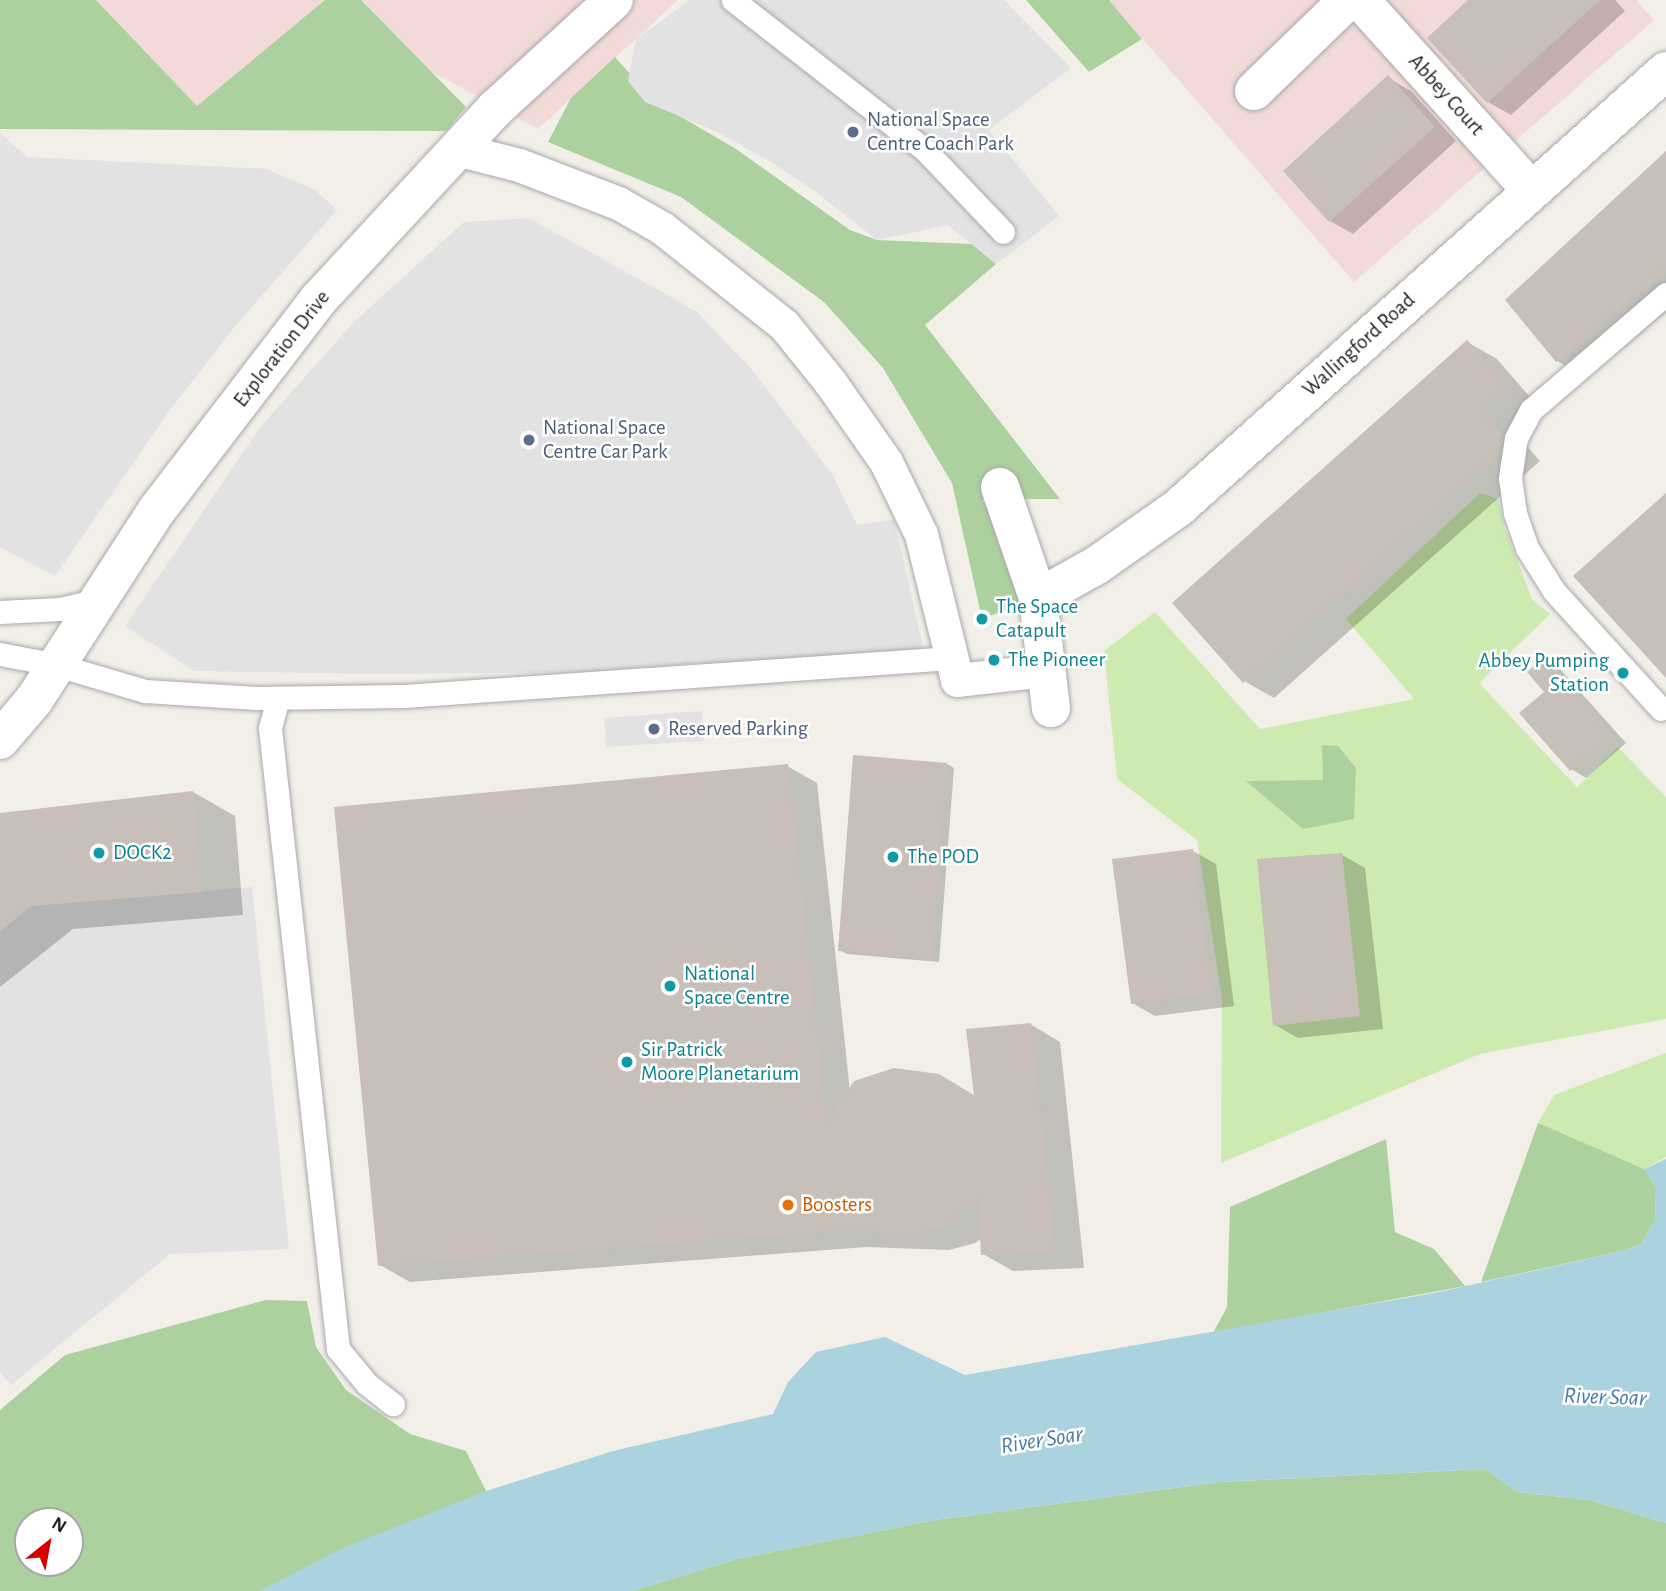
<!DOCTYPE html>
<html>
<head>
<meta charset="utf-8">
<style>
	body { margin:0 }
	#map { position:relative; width:1666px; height:1591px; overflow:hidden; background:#f2efe9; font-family:"Alegreya Sans",sans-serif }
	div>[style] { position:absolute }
	.commercial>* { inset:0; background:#f2dad9 }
	.grass>* { inset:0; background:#cdebb0 }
	.forest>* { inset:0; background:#add19e }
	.parking>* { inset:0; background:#e2e2e2 }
	.water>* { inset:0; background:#aad3df }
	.shadow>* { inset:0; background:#0003 }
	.building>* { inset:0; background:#c7bfb8 }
	.roads { filter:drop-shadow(0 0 2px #a9a9a9) drop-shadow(0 0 2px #a9a9a9) }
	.service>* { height:23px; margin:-11.5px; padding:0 11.5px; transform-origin:11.5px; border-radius:11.5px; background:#fff }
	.pedestrian>* { height:33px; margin:-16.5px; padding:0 16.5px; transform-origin:16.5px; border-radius:16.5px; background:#fff }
	.minor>* { height:38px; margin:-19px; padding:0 19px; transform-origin:19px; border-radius:19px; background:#fff }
	.dots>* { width:19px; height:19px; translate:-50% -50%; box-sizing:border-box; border:4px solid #fff; border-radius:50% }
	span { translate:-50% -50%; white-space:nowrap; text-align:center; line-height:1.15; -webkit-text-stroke:5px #fff; paint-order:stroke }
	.street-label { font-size:21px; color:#222 }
	.service-label { font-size:21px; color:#4e5e75 }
	.left { translate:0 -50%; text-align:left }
	.culture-label { font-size:21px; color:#0d838f }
	.right { translate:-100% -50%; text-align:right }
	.food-label { font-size:21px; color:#c56008 }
	.water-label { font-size:23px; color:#4a7aab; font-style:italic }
	.north { position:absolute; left:14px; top:1507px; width:70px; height:70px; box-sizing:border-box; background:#fff; border:2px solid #a7a7a7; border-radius:50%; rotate:31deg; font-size:19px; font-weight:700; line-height:28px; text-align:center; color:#222 }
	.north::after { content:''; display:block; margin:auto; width:24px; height:32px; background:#d40000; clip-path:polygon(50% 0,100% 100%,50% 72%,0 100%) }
</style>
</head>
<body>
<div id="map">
	<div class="commercial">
		<div style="clip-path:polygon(96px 0,325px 0,197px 106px)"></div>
		<div style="clip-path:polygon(361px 0,678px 0,538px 129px,428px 70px)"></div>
		<div style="clip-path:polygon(1109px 0,1636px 0,1654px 20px,1354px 282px)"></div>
	</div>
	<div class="grass">
		<div style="clip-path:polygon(1480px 493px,1498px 499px,1505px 529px,1532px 599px,1550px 614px,1479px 683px,1577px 787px,1618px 747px,1666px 797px,1666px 1019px,1480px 1054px,1221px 1163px,1222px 998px,1197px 840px,1117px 779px,1104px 651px,1155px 612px,1260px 729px,1414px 699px,1346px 619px)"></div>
		<div style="clip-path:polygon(1666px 1053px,1666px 1157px,1644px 1169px,1573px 1150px,1538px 1123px,1554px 1095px)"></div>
	</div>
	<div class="forest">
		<div style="clip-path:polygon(0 0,96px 0,197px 106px,325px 0,361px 0,466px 107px,446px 131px,0 129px)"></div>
		<div style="clip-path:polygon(1026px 0,1109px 0,1142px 39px,1089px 72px)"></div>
		<div style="clip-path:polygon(615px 57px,641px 86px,683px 118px,736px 149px,850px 230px,877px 240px,973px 244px,996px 264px,925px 325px,1060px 499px,982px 499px,1038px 598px,982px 619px,952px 483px,883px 368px,824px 302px,681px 197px,548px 142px,571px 98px)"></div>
		<div style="clip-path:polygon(1322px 745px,1338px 746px,1356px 768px,1354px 819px,1303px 829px,1246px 781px,1323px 780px)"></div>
		<div style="clip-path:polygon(1538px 1123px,1644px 1169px,1656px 1187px,1655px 1221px,1641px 1244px,1623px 1251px,1481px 1282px)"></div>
		<div style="clip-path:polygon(1386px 1139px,1395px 1232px,1434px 1249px,1465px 1286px,1213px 1333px,1227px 1307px,1230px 1207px)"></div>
		<div style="clip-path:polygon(evenodd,266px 1300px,307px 1301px,316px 1347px,346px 1390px,410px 1434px,466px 1451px,486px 1491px,269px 1591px,0 1591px,0 1410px,65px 1355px,266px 1300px,28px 1521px,70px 1521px,70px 1563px,28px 1563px,28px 1521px)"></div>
		<div style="clip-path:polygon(1485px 1469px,1518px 1492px,1590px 1500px,1666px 1523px,1666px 1591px,632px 1591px,737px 1559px,935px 1520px,1219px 1482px)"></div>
	</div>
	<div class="parking">
		<div style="clip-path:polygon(690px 0,1004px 0,1071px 68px,989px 130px,1059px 216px,996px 264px,948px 225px,877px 240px,816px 192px,769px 161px,720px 133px,645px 102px,628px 81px,636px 39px)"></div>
		<div style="clip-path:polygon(0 133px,27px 157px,267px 169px,315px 190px,337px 210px,236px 325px,170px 410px,55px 576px,0 547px)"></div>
		<div style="clip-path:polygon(529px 218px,696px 311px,753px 371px,832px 474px,857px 525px,894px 519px,927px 664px,697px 663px,584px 672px,393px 674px,194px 671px,125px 626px,261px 426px,355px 321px,464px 222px)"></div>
		<div style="clip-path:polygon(702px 711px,704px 741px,606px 747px,604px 718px)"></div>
		<div style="clip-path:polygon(252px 887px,289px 1249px,170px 1254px,11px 1385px,0 1372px,0 931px,31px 906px)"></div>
	</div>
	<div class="water">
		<div style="clip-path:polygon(1666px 1159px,1666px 1523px,1590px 1500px,1518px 1492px,1485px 1469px,1219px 1482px,935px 1520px,737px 1559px,632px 1591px,259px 1591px,345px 1547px,486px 1491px,613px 1451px,773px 1414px,788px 1382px,816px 1352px,885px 1337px,965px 1375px,1439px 1292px,1623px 1251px,1641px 1244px,1655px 1221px,1656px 1187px,1644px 1169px)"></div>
	</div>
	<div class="shadow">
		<div style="clip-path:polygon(1471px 0,1615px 0,1625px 11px,1511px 115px,1488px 102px)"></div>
		<div style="clip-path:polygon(1388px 78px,1411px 91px,1456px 141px,1353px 234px,1330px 221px)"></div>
		<div style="clip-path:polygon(1666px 153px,1666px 312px,1587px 378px,1557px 361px)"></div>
		<div style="clip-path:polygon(1467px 342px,1497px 359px,1535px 403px,1509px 426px,1540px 461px,1274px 698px,1244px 681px)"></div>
		<div style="clip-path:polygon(1544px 660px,1559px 668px,1626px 743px,1586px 778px,1571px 769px,1546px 692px)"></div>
		<div style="clip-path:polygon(855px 757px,947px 764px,954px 768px,939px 962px,847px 954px,840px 950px)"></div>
		<div style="clip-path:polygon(787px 766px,817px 783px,850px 1091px,977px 1097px,1030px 1024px,1060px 1042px,1084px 1268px,1013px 1271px,983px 1254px,982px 1238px,975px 1243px,949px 1250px,866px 1247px,410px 1282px,380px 1265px)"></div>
		<div style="clip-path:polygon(193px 792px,235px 816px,243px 915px,73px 929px,0 987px,0 815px)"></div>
		<div style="clip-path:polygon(1193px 851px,1216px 864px,1234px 1006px,1155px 1016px,1132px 1003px)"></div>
		<div style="clip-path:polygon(1342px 855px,1365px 868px,1383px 1029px,1298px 1038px,1275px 1025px)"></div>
	</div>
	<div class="building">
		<div style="clip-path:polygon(1468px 0,1600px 0,1487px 103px,1427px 38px)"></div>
		<div style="clip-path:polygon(1388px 75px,1435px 127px,1329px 222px,1283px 171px)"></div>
		<div style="clip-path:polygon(1666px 151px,1666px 270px,1556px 362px,1505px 300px)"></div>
		<div style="clip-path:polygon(1467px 340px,1506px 385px,1480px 408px,1511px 443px,1243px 683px,1172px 603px)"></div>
		<div style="clip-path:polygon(1666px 493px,1666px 678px,1573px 576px)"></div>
		<div style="clip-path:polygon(1544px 658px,1612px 734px,1570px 771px,1519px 713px,1544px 692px,1527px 672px)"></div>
		<div style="clip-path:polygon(853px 755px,947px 763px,932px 959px,838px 951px)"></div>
		<div style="clip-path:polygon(788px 764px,826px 1123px,854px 1081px,894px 1068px,939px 1074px,974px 1095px,966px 1029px,1031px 1023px,1055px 1252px,981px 1255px,978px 1199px,945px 1226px,918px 1233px,834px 1231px,378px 1266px,334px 807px)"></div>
		<div style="clip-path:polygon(193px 791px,202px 892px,31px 906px,0 931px,0 813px)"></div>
		<div style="clip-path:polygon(1193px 849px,1212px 993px,1131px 1004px,1112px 859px)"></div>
		<div style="clip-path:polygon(1342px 853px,1360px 1016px,1273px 1026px,1257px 859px)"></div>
	</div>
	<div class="roads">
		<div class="service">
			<div style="left:733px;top:0;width:244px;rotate:38deg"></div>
			<div style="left:925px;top:150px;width:113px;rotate:46.4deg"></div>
			<div style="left:0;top:612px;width:60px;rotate:-2.9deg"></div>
			<div style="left:60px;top:609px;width:40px;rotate:-13deg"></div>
			<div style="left:0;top:654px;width:58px;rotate:10.9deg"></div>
			<div style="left:57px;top:665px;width:92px;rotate:16.5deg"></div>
			<div style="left:145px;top:691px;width:111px;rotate:3.6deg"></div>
			<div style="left:256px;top:698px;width:148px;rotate:-0.8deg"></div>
			<div style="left:404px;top:696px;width:549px;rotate:-3.97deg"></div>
			<div style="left:278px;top:698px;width:31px;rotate:105deg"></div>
			<div style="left:270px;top:728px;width:625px;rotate:83.75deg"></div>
			<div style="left:338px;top:1349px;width:45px;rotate:50.4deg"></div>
			<div style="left:367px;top:1384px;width:33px;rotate:38deg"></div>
			<div style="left:1661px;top:709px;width:159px;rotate:-132.2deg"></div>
			<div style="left:1554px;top:591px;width:51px;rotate:-122.1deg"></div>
			<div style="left:1527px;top:548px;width:37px;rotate:-109deg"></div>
			<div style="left:1515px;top:513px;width:35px;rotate:-98deg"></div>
			<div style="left:1510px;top:478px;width:40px;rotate:-81.5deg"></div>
			<div style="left:1516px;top:438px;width:32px;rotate:-62deg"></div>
			<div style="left:1531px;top:410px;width:178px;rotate:-40.7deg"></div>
		</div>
		<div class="pedestrian">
			<div style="left:456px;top:149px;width:65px;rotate:14.3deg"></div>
			<div style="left:519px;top:165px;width:106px;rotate:21deg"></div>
			<div style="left:618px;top:203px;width:51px;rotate:29.6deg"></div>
			<div style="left:662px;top:228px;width:156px;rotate:38.5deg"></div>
			<div style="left:784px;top:325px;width:73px;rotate:51.1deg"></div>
			<div style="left:830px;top:382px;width:98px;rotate:55deg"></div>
			<div style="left:886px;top:462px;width:80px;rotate:64.1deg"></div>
			<div style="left:921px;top:534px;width:150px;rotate:76.1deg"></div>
			<div style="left:957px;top:680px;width:90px;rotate:-6.4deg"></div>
		</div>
		<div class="minor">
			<div style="left:1360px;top:0;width:256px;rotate:48deg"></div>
			<div style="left:1254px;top:91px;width:131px;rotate:-44.1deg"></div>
			<div style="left:1000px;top:487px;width:117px;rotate:71.1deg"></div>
			<div style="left:1038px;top:598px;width:111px;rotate:83.3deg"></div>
			<div style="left:1038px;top:598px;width:68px;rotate:-29.2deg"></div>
			<div style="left:1097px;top:565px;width:99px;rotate:-35.1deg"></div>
			<div style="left:1178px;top:508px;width:655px;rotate:-41.84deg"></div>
			<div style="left:0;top:740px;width:52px;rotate:-49.6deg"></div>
			<div style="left:34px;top:700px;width:226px;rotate:-57.1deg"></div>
			<div style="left:157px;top:510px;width:266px;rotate:-52.5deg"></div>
			<div style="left:319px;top:299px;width:259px;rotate:-47.2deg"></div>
			<div style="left:495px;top:109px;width:161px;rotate:-42.5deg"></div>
		</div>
	</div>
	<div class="dots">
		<div style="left:853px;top:132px;background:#5c6f8a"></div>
		<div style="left:529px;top:440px;background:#5c6f8a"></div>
		<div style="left:982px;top:619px;background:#0f9aa8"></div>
		<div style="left:994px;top:660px;background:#0f9aa8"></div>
		<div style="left:1623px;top:673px;background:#0f9aa8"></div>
		<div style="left:654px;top:729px;background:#5c6f8a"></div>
		<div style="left:99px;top:853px;background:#0f9aa8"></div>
		<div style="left:893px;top:857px;background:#0f9aa8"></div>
		<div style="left:670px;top:986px;background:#0f9aa8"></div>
		<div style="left:627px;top:1062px;background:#0f9aa8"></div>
		<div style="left:788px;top:1205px;background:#e8710a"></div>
	</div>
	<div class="street-label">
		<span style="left:1446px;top:95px;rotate:48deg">Abbey Court</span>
		<span style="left:1359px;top:345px;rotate:-42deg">Wallingford Road</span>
		<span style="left:282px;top:349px;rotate:-52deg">Exploration Drive</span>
	</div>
	<div class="service-label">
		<span class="left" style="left:867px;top:132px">National Space<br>Centre Coach Park</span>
		<span class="left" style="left:543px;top:440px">National Space<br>Centre Car Park</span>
		<span class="left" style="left:668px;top:729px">Reserved Parking</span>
	</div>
	<div class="culture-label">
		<span class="left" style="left:996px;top:619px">The Space<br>Catapult</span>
		<span class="left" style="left:1008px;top:660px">The Pioneer</span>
		<span class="right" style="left:1609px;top:673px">Abbey Pumping<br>Station</span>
		<span class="left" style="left:113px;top:853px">DOCK2</span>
		<span class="left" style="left:907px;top:857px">The POD</span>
		<span class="left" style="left:684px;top:986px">National<br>Space Centre</span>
		<span class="left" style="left:641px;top:1062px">Sir Patrick<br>Moore Planetarium</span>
	</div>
	<div class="food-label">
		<span class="left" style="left:802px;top:1205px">Boosters</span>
	</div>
	<div class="water-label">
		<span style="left:1605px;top:1398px;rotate:2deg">River Soar</span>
		<span style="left:1042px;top:1441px;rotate:-9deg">River Soar</span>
	</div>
	<div class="north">N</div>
</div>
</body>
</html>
